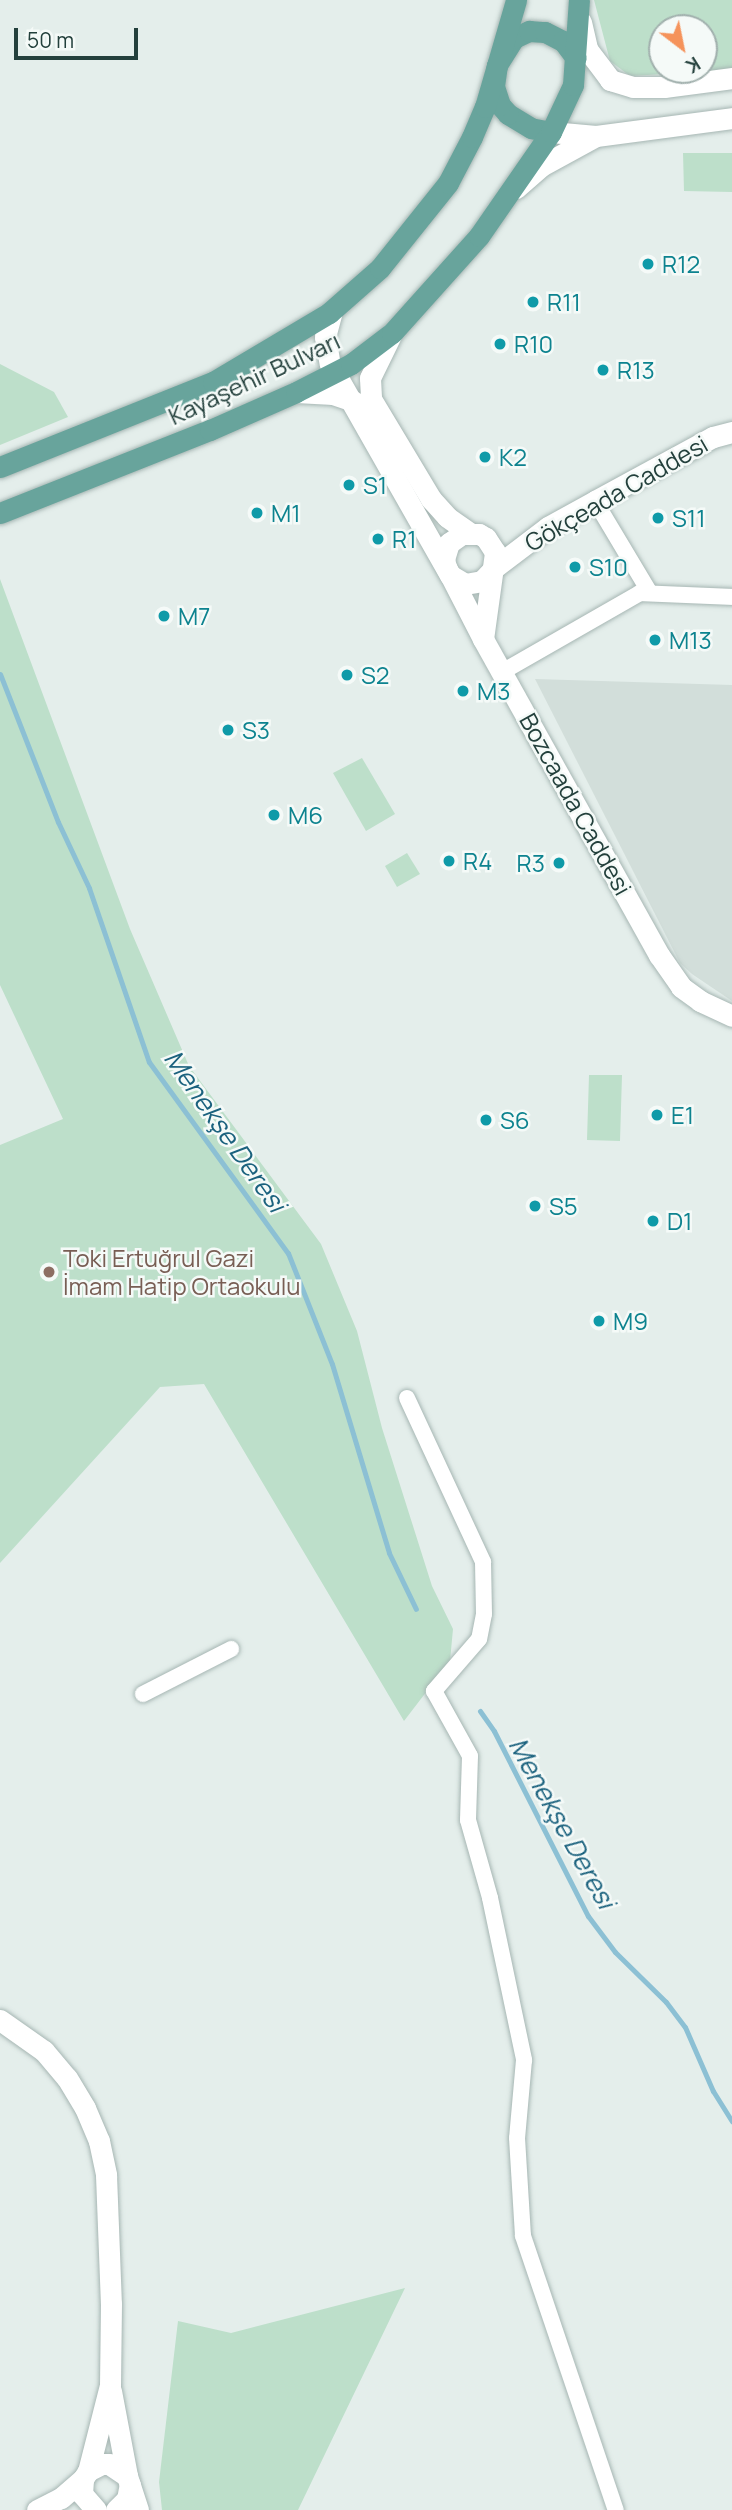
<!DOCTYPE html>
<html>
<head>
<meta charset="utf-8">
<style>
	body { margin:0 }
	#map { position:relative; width:732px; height:2510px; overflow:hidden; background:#e4eeeb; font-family:Manrope,sans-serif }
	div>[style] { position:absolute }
	.built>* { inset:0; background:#d2deda }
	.green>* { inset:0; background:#bddfca }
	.stream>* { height:5px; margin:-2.5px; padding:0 2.5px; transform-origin:2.5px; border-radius:2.5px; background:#8cc0d4 }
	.roads { filter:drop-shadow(0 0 2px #a6b6b3) drop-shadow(0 0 2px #a6b6b3) }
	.street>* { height:16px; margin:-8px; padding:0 8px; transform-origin:8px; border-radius:8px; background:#fff }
	.secondary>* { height:21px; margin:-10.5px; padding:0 10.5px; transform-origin:10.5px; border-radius:10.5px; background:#fff }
	.primary>* { height:21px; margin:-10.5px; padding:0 10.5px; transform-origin:10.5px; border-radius:10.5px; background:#68a49c }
	.dots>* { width:19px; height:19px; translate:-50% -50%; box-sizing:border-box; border:4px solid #f5faf8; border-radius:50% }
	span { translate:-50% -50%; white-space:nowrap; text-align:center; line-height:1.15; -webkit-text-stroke:5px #f5faf8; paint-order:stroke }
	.culture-label { font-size:24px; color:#0d838f }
	.left { translate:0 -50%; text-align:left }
	.right { translate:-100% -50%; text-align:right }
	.street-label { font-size:24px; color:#23403c }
	.education-label { font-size:24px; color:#785e54 }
	.water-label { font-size:26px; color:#1b627e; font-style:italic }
	.north { position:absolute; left:648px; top:14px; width:70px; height:70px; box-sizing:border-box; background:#f5faf8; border:2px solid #a1b0ad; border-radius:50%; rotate:148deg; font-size:19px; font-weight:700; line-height:28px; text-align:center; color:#23403c }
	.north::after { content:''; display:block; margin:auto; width:24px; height:32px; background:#f5935b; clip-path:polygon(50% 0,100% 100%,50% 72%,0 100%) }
	.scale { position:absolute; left:14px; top:28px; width:124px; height:32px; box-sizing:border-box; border:4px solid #23403c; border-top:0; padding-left:9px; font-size:21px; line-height:24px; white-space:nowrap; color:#23403c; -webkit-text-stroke:5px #f5faf8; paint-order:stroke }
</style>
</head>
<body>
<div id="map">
	<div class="built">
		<div style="clip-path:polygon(535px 679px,732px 685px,732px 1001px,692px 974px,680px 963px)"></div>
	</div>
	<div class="green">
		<div style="clip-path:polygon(evenodd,594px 0,732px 0,732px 70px,630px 76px,610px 61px,594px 0,662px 28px,704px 28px,704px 70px,662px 70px,662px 28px)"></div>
		<div style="clip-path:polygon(683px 153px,732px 153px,732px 192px,684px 191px)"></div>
		<div style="clip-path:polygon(0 364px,54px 392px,68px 417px,0 445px)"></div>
		<div style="clip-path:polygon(0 579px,130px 929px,189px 1066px,321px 1244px,357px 1331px,382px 1428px,432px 1586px,453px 1629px,450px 1661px,404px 1721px,204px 1384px,160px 1387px,0 1563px,0 1145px,63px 1119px,0 985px)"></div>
		<div style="clip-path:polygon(362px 758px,395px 814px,366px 831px,333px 773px)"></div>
		<div style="clip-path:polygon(407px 853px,420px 874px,397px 887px,385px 866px)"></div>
		<div style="clip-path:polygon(589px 1075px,622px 1075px,620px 1141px,587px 1140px)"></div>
		<div style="clip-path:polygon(405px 2288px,298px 2510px,162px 2510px,159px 2482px,178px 2321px,231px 2333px)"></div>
	</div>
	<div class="stream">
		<div style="left:0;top:674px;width:159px;rotate:68.6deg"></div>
		<div style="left:58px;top:822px;width:73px;rotate:64.8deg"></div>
		<div style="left:89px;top:888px;width:184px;rotate:71deg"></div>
		<div style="left:149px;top:1062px;width:236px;rotate:54deg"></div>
		<div style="left:288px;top:1253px;width:119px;rotate:68.4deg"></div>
		<div style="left:332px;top:1364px;width:197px;rotate:73.2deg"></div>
		<div style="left:389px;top:1553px;width:62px;rotate:64.3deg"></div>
		<div style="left:480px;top:1711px;width:24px;rotate:55deg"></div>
		<div style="left:494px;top:1731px;width:208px;rotate:63.1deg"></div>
		<div style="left:588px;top:1916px;width:45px;rotate:53.1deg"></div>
		<div style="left:615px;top:1952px;width:71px;rotate:44.4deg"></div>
		<div style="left:666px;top:2002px;width:31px;rotate:53deg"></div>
		<div style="left:685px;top:2027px;width:70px;rotate:66.4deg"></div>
		<div style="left:713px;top:2091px;width:36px;rotate:58deg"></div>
	</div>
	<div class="roads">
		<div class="street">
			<div style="left:595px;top:501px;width:107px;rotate:59.1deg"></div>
			<div style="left:502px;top:672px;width:159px;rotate:-29.8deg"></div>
			<div style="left:640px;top:593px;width:92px;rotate:2.5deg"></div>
			<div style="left:407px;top:1398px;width:181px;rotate:65.1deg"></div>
			<div style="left:483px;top:1562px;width:52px;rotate:88.9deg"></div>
			<div style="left:484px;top:1614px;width:25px;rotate:101deg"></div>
			<div style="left:479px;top:1639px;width:69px;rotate:130.9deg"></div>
			<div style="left:434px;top:1691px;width:74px;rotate:61deg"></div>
			<div style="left:470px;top:1756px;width:64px;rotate:91.8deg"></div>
			<div style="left:468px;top:1820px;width:81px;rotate:74.2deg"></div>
			<div style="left:490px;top:1898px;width:166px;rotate:78.1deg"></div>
			<div style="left:524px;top:2060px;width:78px;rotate:95.1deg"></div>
			<div style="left:517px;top:2138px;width:98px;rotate:86.5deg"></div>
			<div style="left:523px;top:2236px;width:289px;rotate:71.3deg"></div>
			<div style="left:143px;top:1694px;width:99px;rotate:-27.1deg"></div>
		</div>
		<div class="secondary">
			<div style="left:581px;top:22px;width:28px;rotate:77deg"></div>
			<div style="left:587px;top:49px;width:39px;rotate:53deg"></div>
			<div style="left:610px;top:80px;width:24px;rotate:17deg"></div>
			<div style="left:633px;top:87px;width:31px"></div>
			<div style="left:664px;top:87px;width:69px;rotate:-7.5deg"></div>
			<div style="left:551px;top:132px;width:45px;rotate:5.1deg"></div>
			<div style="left:596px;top:136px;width:137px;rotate:-7.5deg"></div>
			<div style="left:516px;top:188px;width:33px;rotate:-41deg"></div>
			<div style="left:541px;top:166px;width:60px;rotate:-28.7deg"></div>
			<div style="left:332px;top:311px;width:27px;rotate:105deg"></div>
			<div style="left:325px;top:337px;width:27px;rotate:80deg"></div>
			<div style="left:330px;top:364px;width:243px;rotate:60.4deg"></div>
			<div style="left:450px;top:575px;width:17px;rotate:31deg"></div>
			<div style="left:465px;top:584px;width:17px;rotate:-10deg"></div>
			<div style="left:482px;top:581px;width:18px;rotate:-47deg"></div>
			<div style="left:494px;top:568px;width:68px;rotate:-37.2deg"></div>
			<div style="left:548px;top:527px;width:54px;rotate:-29deg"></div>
			<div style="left:595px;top:501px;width:134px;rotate:-28.5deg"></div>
			<div style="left:713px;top:437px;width:20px;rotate:-15deg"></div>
			<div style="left:392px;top:333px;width:50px;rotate:116.1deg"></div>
			<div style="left:370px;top:378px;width:21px;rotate:87deg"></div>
			<div style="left:371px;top:399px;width:117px;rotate:59deg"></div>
			<div style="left:431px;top:499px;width:24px;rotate:48deg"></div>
			<div style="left:447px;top:517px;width:28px;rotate:35deg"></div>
			<div style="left:296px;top:392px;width:37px;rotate:3deg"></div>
			<div style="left:333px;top:394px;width:21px;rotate:19deg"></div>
			<div style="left:483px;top:639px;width:88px;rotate:-82.1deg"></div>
			<div style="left:495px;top:552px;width:17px;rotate:-123deg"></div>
			<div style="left:486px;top:538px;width:8px;rotate:-150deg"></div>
			<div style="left:479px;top:534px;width:17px;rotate:180deg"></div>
			<div style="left:462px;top:534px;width:16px;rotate:145deg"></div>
			<div style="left:449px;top:543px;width:17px;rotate:107deg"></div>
			<div style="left:444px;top:559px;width:8px;rotate:76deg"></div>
			<div style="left:446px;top:567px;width:81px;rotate:62.8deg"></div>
			<div style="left:483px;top:639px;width:362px;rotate:60.9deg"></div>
			<div style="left:659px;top:955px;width:39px;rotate:55deg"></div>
			<div style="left:681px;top:987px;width:24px;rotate:36deg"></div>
			<div style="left:700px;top:1001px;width:35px;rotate:25deg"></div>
			<div style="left:0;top:2020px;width:54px;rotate:35.2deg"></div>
			<div style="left:44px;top:2051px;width:35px;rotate:50deg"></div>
			<div style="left:67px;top:2078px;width:35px;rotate:59deg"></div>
			<div style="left:85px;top:2108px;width:36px;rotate:67deg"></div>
			<div style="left:99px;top:2141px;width:35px;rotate:78deg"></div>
			<div style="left:106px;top:2175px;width:129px;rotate:87.8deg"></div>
			<div style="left:111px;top:2304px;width:81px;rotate:90.7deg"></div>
			<div style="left:110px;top:2385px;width:89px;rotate:104.3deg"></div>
			<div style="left:111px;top:2391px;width:86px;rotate:79.3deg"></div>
			<div style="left:127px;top:2476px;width:36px;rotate:72deg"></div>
			<div style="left:37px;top:2510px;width:27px;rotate:-27deg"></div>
			<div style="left:61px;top:2498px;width:29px;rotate:-41deg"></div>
			<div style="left:96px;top:2510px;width:21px;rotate:-131deg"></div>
			<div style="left:82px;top:2494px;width:15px;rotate:-86deg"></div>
			<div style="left:83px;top:2479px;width:9px;rotate:-58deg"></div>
			<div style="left:88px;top:2471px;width:16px;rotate:-27deg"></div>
			<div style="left:102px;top:2464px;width:7px"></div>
			<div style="left:109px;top:2464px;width:22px;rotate:34deg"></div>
			<div style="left:116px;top:2510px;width:16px;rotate:-45deg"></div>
			<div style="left:127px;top:2499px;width:15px;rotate:-79deg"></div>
		</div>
		<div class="primary">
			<div style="left:551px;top:132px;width:20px;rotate:-169deg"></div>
			<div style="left:531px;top:128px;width:27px;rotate:-149deg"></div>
			<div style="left:508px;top:114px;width:12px;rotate:-132deg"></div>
			<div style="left:500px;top:105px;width:20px;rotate:-108deg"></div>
			<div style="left:494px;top:86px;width:21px;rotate:-82deg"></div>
			<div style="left:497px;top:65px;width:32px;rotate:-58deg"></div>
			<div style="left:514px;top:38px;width:17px;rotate:-25deg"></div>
			<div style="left:529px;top:31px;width:16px;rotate:4deg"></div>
			<div style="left:545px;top:32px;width:20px;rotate:27deg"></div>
			<div style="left:563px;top:41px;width:21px;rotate:53deg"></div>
			<div style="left:0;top:467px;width:229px;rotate:-21.8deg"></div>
			<div style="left:213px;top:382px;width:135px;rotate:-30.7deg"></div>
			<div style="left:329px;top:313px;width:68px;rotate:-41.4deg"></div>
			<div style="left:380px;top:268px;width:109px;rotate:-51.3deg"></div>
			<div style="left:448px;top:183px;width:52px;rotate:-62.4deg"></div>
			<div style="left:472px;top:137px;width:33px;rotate:-67deg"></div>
			<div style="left:485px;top:107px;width:111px;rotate:-73.8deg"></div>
			<div style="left:0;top:513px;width:226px;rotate:-21.6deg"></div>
			<div style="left:210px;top:430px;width:94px;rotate:-23.8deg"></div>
			<div style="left:296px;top:392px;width:62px;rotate:-27deg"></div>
			<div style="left:351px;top:364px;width:51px;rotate:-37.1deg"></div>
			<div style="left:392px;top:333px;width:130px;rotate:-48.1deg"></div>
			<div style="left:479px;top:236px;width:126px;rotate:-55.3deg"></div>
			<div style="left:551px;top:132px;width:52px;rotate:-64.9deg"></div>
			<div style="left:573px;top:85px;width:85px;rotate:-86deg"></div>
		</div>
	</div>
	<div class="dots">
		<div style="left:648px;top:264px;background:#0f9aa8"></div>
		<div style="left:533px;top:302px;background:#0f9aa8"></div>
		<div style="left:500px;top:344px;background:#0f9aa8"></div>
		<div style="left:603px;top:370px;background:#0f9aa8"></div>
		<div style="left:485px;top:457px;background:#0f9aa8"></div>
		<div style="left:349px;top:485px;background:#0f9aa8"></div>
		<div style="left:257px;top:513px;background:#0f9aa8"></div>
		<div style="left:658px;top:518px;background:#0f9aa8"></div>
		<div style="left:378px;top:539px;background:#0f9aa8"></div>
		<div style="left:575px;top:567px;background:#0f9aa8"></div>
		<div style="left:164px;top:616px;background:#0f9aa8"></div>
		<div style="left:655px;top:640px;background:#0f9aa8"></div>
		<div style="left:347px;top:675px;background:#0f9aa8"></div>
		<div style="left:463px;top:691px;background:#0f9aa8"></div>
		<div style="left:228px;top:730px;background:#0f9aa8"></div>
		<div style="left:274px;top:815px;background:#0f9aa8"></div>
		<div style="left:449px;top:861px;background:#0f9aa8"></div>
		<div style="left:559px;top:863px;background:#0f9aa8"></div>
		<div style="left:657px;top:1115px;background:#0f9aa8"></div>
		<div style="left:486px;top:1120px;background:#0f9aa8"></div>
		<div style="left:535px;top:1206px;background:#0f9aa8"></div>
		<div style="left:653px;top:1221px;background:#0f9aa8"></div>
		<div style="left:49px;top:1272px;background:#8d6e63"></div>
		<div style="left:599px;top:1321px;background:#0f9aa8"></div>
	</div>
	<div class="culture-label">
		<span class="left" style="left:662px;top:264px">R12</span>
		<span class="left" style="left:547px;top:302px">R11</span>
		<span class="left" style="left:514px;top:344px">R10</span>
		<span class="left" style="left:617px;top:370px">R13</span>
		<span class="left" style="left:499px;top:457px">K2</span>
		<span class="left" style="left:363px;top:485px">S1</span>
		<span class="left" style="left:271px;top:513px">M1</span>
		<span class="left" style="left:672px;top:518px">S11</span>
		<span class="left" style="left:392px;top:539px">R1</span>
		<span class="left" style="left:589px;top:567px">S10</span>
		<span class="left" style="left:178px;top:616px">M7</span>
		<span class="left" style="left:669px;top:640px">M13</span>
		<span class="left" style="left:361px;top:675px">S2</span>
		<span class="left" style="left:477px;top:691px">M3</span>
		<span class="left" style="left:242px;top:730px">S3</span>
		<span class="left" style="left:288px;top:815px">M6</span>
		<span class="left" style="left:463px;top:861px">R4</span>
		<span class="right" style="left:545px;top:863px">R3</span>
		<span class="left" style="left:671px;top:1115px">E1</span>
		<span class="left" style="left:500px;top:1120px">S6</span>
		<span class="left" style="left:549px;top:1206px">S5</span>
		<span class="left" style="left:667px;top:1221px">D1</span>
		<span class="left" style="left:613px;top:1321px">M9</span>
	</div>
	<div class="street-label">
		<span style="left:254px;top:378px;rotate:-25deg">Kayaşehir Bulvarı</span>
		<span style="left:616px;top:493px;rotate:-30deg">Gökçeada Caddesi</span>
		<span style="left:576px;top:804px;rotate:61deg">Bozcaada Caddesi</span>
	</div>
	<div class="education-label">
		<span class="left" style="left:63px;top:1272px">Toki Ertuğrul Gazi<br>İmam Hatip Ortaokulu</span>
	</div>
	<div class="water-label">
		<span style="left:225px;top:1131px;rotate:55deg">Menekşe Deresi</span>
		<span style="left:562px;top:1823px;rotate:61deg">Menekşe Deresi</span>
	</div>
	<div class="north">K</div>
	<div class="scale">50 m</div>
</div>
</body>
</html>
